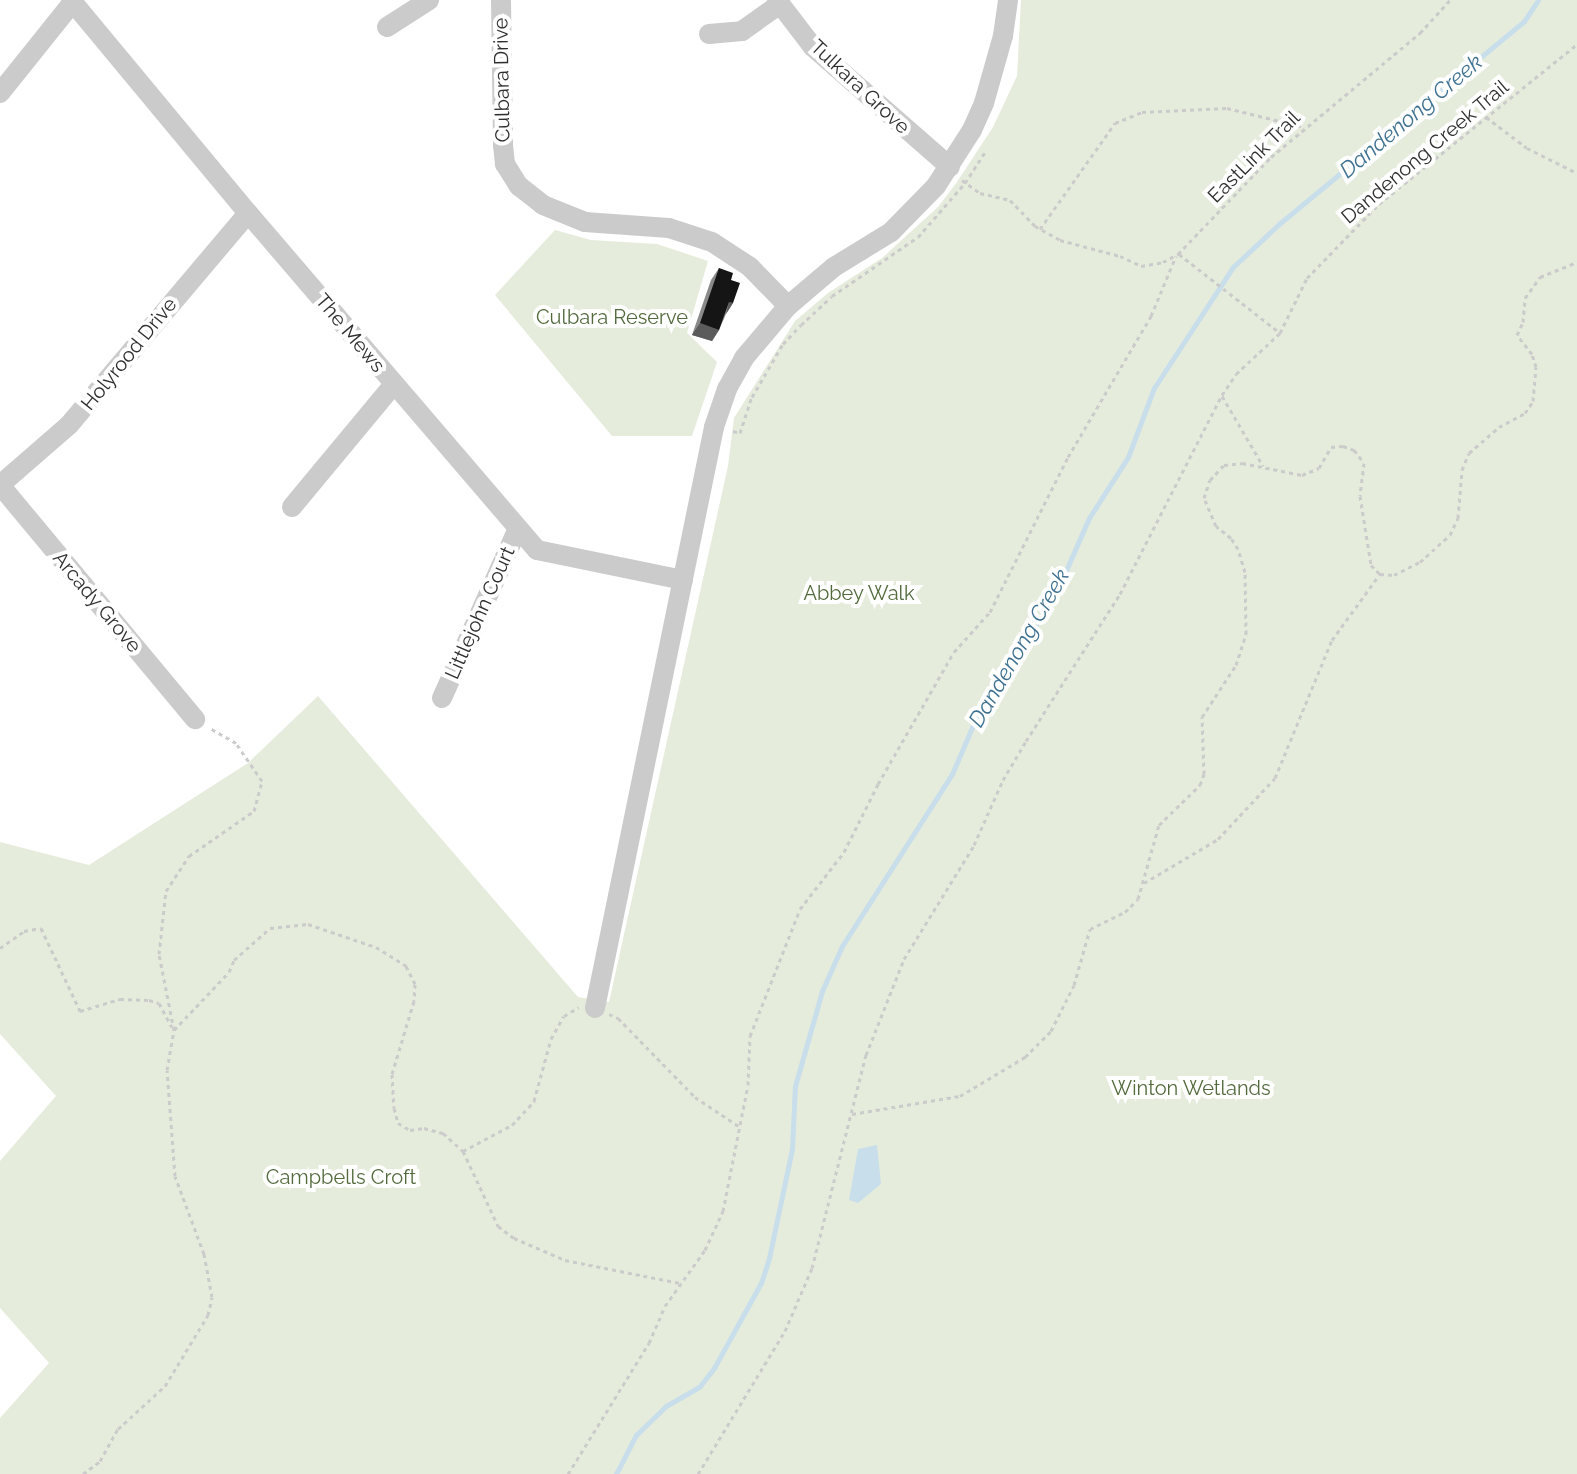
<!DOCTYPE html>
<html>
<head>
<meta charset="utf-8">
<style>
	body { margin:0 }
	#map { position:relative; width:1577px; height:1474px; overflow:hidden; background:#fff; font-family:Raleway,sans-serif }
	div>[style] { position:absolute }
	.green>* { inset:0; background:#e5ecdc }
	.water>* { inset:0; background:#c8deeb }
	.stream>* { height:5px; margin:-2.5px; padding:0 2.5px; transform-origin:2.5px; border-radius:2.5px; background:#c8deeb }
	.path>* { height:3px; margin-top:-1.5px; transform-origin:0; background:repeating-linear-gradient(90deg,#cbcbcb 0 4px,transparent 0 8px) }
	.minor>* { height:20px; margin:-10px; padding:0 10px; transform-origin:10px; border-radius:10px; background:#cbcbcb }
	.wall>* { inset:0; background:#8a8a8a }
	.shaded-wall>* { inset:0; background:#5b5b5b }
	.building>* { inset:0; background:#151515 }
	span { translate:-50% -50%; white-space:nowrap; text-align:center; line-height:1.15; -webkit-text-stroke:8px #fff; paint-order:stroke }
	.street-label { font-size:20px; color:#2e2e2e }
	.park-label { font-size:20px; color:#526a3c }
	.water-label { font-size:22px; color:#3d7090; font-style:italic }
</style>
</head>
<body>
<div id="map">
	<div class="green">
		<div style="clip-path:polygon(1021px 0,1577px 0,1577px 1474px,0 1474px,0 1418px,49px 1363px,0 1308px,0 1161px,56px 1096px,0 1034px,0 842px,89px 865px,248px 763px,318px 696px,578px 997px,609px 1002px,728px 466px,734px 418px,795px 321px,828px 293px,882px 258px,938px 207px,957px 182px,993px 127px,1017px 76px)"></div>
		<div style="clip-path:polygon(555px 230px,591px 240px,657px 244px,708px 261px,687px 333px,717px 362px,692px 436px,612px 436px,495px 295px)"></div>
	</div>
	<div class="water">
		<div style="clip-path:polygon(877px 1145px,881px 1184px,858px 1203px,849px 1200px,858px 1149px)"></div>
	</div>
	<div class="stream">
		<div style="left:616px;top:1474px;width:44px;rotate:-62.9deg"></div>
		<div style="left:636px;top:1435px;width:42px;rotate:-44deg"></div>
		<div style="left:666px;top:1406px;width:39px;rotate:-30deg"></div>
		<div style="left:700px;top:1386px;width:23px;rotate:-52deg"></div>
		<div style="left:714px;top:1368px;width:97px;rotate:-61.1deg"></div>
		<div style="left:761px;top:1283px;width:26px;rotate:-72deg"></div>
		<div style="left:769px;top:1258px;width:111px;rotate:-78.1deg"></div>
		<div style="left:792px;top:1149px;width:63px;rotate:-87.3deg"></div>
		<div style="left:795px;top:1086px;width:99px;rotate:-74.1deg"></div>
		<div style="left:822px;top:991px;width:49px;rotate:-66deg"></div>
		<div style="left:842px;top:946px;width:204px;rotate:-57.4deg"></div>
		<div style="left:952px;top:774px;width:76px;rotate:-66.8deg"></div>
		<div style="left:982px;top:704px;width:48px;rotate:-51.7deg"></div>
		<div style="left:1012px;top:666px;width:97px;rotate:-59.7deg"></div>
		<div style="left:1061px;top:582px;width:70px;rotate:-66.4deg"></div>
		<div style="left:1089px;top:518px;width:72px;rotate:-57.4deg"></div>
		<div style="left:1128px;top:457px;width:74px;rotate:-69.4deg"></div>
		<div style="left:1154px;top:388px;width:145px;rotate:-56.9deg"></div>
		<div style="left:1233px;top:267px;width:63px;rotate:-43.1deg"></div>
		<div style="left:1279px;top:224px;width:318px;rotate:-39.6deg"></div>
		<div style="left:1524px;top:21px;width:25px;rotate:-56deg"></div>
	</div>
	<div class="path">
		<div style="left:1486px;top:117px;width:51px;rotate:37.1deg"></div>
		<div style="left:1527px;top:148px;width:56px;rotate:26.6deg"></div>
		<div style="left:962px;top:180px;width:22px;rotate:36deg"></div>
		<div style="left:980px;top:193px;width:31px;rotate:13deg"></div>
		<div style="left:1010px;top:200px;width:36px;rotate:46deg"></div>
		<div style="left:1035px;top:226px;width:29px;rotate:29deg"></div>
		<div style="left:1060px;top:240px;width:62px;rotate:14.9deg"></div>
		<div style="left:1120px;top:256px;width:23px;rotate:25deg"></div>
		<div style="left:1141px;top:266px;width:22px;rotate:-10deg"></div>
		<div style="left:1163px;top:262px;width:17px;rotate:-28deg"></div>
		<div style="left:1178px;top:254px;width:134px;rotate:-46.2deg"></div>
		<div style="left:1271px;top:157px;width:194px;rotate:-39.8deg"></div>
		<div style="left:1420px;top:33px;width:45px;rotate:-47.7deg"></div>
		<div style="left:1040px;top:229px;width:130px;rotate:-54.7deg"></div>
		<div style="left:1115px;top:123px;width:29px;rotate:-22deg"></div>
		<div style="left:1142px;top:112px;width:85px;rotate:-2.7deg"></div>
		<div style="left:1227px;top:108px;width:79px;rotate:13.9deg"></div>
		<div style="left:1179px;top:254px;width:128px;rotate:38deg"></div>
		<div style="left:1222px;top:396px;width:81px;rotate:59.6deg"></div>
		<div style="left:733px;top:431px;width:7px;rotate:16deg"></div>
		<div style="left:740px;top:433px;width:38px;rotate:-72deg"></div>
		<div style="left:752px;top:397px;width:61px;rotate:-59.7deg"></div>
		<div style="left:783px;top:344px;width:26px;rotate:-47deg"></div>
		<div style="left:801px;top:325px;width:42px;rotate:-43.1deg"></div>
		<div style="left:832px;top:296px;width:104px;rotate:-34.5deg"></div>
		<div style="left:918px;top:237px;width:72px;rotate:-49deg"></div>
		<div style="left:965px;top:183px;width:40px;rotate:-57.1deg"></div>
		<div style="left:1144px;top:883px;width:86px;rotate:-30.7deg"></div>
		<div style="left:1218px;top:839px;width:83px;rotate:-46.9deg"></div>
		<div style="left:1275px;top:778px;width:149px;rotate:-67.6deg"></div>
		<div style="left:1332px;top:640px;width:82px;rotate:-54deg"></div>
		<div style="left:0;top:948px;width:29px;rotate:-35deg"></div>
		<div style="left:24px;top:931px;width:17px;rotate:-10deg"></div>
		<div style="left:41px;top:928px;width:92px;rotate:64.8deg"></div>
		<div style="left:80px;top:1011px;width:42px;rotate:-16.7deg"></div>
		<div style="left:120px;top:999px;width:29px;rotate:2deg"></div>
		<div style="left:149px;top:1000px;width:10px;rotate:17deg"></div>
		<div style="left:159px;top:1003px;width:27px;rotate:62deg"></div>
		<div style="left:609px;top:1014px;width:10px;rotate:24deg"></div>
		<div style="left:618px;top:1018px;width:110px;rotate:45.7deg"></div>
		<div style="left:695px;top:1097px;width:54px;rotate:33.7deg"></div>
		<div style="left:174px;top:1030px;width:77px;rotate:-101.2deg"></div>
		<div style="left:159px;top:954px;width:63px;rotate:-83.7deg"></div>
		<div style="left:166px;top:891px;width:42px;rotate:-56.7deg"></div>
		<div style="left:189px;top:856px;width:79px;rotate:-34.7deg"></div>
		<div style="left:254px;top:811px;width:31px;rotate:-75deg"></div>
		<div style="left:262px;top:781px;width:46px;rotate:-124.4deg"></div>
		<div style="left:236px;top:743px;width:30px;rotate:-150deg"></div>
		<div style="left:852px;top:1114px;width:109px;rotate:-9.5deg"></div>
		<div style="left:960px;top:1096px;width:76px;rotate:-31deg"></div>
		<div style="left:1025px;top:1057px;width:37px;rotate:-45deg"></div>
		<div style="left:1051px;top:1031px;width:51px;rotate:-63.4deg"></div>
		<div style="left:1074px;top:985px;width:58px;rotate:-74.1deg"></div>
		<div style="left:1090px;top:929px;width:39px;rotate:-26deg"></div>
		<div style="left:1125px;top:912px;width:18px;rotate:-45deg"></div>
		<div style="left:1138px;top:899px;width:77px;rotate:-74.2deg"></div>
		<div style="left:1159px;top:825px;width:57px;rotate:-44.3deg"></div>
		<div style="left:1200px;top:785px;width:12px;rotate:-70deg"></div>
		<div style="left:1204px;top:774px;width:57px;rotate:-92deg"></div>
		<div style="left:1202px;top:717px;width:62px;rotate:-56.8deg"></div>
		<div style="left:1236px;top:665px;width:33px;rotate:-72deg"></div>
		<div style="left:1246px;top:634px;width:62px;rotate:-90.9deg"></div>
		<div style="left:1245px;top:572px;width:24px;rotate:-107deg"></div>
		<div style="left:1238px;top:549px;width:13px;rotate:-122deg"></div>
		<div style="left:1231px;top:538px;width:19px;rotate:-141deg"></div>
		<div style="left:1216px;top:526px;width:30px;rotate:-113deg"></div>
		<div style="left:1204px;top:498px;width:19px;rotate:-72deg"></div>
		<div style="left:1210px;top:480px;width:21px;rotate:-47deg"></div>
		<div style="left:1224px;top:465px;width:18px;rotate:-6deg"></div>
		<div style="left:1242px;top:463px;width:61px;rotate:11.3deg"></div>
		<div style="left:1302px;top:475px;width:18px;rotate:-22deg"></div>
		<div style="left:1319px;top:468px;width:24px;rotate:-60deg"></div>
		<div style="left:1331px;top:447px;width:12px;rotate:-5deg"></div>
		<div style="left:1343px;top:446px;width:12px;rotate:20deg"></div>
		<div style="left:1354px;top:450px;width:16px;rotate:52deg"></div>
		<div style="left:1364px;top:463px;width:33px;rotate:97deg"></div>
		<div style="left:1360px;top:496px;width:70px;rotate:80.9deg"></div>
		<div style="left:1371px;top:565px;width:13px;rotate:45deg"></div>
		<div style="left:1380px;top:574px;width:14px;rotate:4deg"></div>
		<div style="left:1394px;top:575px;width:29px;rotate:-27deg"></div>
		<div style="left:1420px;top:562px;width:40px;rotate:-42deg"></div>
		<div style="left:1450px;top:535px;width:19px;rotate:-65deg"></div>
		<div style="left:1458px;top:518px;width:48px;rotate:-85.2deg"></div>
		<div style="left:1462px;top:470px;width:18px;rotate:-68deg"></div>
		<div style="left:1469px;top:453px;width:40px;rotate:-41deg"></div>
		<div style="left:1499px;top:427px;width:30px;rotate:-28deg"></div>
		<div style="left:1525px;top:413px;width:14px;rotate:-56deg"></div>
		<div style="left:1533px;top:401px;width:34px;rotate:-85deg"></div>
		<div style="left:1536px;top:367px;width:14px;rotate:-107deg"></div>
		<div style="left:1532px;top:354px;width:24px;rotate:-128deg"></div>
		<div style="left:1517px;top:335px;width:14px;rotate:-65deg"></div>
		<div style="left:1523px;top:322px;width:24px;rotate:-85deg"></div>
		<div style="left:1525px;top:298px;width:26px;rotate:-54deg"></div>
		<div style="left:1540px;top:277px;width:40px;rotate:-22deg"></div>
		<div style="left:463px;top:1151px;width:83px;rotate:65deg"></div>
		<div style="left:498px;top:1226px;width:20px;rotate:37deg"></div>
		<div style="left:514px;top:1238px;width:56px;rotate:23.3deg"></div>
		<div style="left:565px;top:1260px;width:117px;rotate:11.3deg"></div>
		<div style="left:83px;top:1474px;width:21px;rotate:-37deg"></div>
		<div style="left:100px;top:1461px;width:37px;rotate:-61deg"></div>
		<div style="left:118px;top:1429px;width:64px;rotate:-42.5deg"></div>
		<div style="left:165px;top:1386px;width:83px;rotate:-58.8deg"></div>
		<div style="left:208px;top:1315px;width:18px;rotate:-77deg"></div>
		<div style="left:212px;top:1297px;width:44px;rotate:-100.5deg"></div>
		<div style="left:204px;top:1254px;width:83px;rotate:-110.4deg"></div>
		<div style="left:175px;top:1176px;width:106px;rotate:-94.3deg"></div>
		<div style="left:167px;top:1070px;width:41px;rotate:-80.1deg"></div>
		<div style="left:174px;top:1030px;width:80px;rotate:-46.5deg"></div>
		<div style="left:229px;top:972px;width:13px;rotate:-67deg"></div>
		<div style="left:234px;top:960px;width:48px;rotate:-41.6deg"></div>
		<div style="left:270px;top:928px;width:38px;rotate:-6deg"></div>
		<div style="left:308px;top:924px;width:72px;rotate:18.7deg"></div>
		<div style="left:376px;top:947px;width:36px;rotate:32deg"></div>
		<div style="left:406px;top:966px;width:20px;rotate:63deg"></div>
		<div style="left:415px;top:984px;width:17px;rotate:93deg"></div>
		<div style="left:414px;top:1001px;width:76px;rotate:106.8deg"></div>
		<div style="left:392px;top:1074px;width:34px;rotate:87deg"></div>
		<div style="left:394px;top:1108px;width:16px;rotate:75deg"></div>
		<div style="left:398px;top:1123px;width:14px;rotate:30deg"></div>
		<div style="left:410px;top:1130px;width:14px;rotate:-8deg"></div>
		<div style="left:424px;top:1128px;width:20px;rotate:15deg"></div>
		<div style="left:443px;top:1133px;width:27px;rotate:42deg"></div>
		<div style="left:463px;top:1151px;width:55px;rotate:-28deg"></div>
		<div style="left:512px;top:1125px;width:33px;rotate:-47deg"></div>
		<div style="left:534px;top:1101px;width:64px;rotate:-74.7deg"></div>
		<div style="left:551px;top:1039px;width:26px;rotate:-61deg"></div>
		<div style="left:564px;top:1016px;width:17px;rotate:-31deg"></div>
		<div style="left:568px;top:1474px;width:154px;rotate:-58.3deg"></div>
		<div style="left:649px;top:1343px;width:40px;rotate:-66.6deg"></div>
		<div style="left:665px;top:1306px;width:69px;rotate:-54.5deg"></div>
		<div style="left:705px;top:1250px;width:43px;rotate:-65.2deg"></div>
		<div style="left:723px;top:1211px;width:128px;rotate:-78.8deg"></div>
		<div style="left:748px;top:1085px;width:49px;rotate:-87.7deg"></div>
		<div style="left:750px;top:1036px;width:136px;rotate:-68.5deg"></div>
		<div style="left:800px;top:909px;width:72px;rotate:-52.3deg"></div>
		<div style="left:844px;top:852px;width:76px;rotate:-63.4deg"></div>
		<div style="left:878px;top:784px;width:152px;rotate:-60.1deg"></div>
		<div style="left:954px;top:652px;width:54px;rotate:-48deg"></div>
		<div style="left:990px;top:612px;width:174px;rotate:-63.3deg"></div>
		<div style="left:1068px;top:457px;width:164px;rotate:-59.5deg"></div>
		<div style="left:1151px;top:316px;width:65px;rotate:-67.4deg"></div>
		<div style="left:698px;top:1474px;width:167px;rotate:-58.7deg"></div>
		<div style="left:785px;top:1331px;width:69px;rotate:-66.8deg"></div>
		<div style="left:812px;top:1268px;width:220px;rotate:-75.8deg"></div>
		<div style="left:866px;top:1055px;width:103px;rotate:-68.4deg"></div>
		<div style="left:904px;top:959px;width:134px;rotate:-58.4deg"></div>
		<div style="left:974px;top:845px;width:71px;rotate:-66deg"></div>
		<div style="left:1003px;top:780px;width:45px;rotate:-59.5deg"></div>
		<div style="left:1026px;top:741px;width:174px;rotate:-57.4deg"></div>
		<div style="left:1120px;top:594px;width:224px;rotate:-62.9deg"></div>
		<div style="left:1222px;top:395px;width:25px;rotate:-56deg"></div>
		<div style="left:1236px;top:374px;width:60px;rotate:-43deg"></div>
		<div style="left:1280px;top:333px;width:61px;rotate:-63.9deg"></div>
		<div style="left:1307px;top:278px;width:103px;rotate:-45.8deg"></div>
		<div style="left:1379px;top:204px;width:255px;rotate:-38.9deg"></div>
	</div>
	<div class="minor">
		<div style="left:71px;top:0;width:277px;rotate:50.3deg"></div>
		<div style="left:248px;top:213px;width:444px;rotate:49.4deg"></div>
		<div style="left:537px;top:550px;width:149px;rotate:11.6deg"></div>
		<div style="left:501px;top:0;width:145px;rotate:89.2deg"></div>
		<div style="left:503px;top:145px;width:19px;rotate:84deg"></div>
		<div style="left:505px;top:164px;width:26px;rotate:58deg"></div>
		<div style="left:519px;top:186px;width:31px;rotate:38deg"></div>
		<div style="left:543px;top:205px;width:45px;rotate:22deg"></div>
		<div style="left:585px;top:222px;width:84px;rotate:4.1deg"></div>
		<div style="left:669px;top:228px;width:45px;rotate:18deg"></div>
		<div style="left:712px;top:242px;width:45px;rotate:33.3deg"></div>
		<div style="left:750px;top:267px;width:54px;rotate:45.7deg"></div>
		<div style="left:777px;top:0;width:59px;rotate:52.5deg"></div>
		<div style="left:813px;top:47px;width:182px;rotate:41.2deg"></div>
		<div style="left:387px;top:27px;width:50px;rotate:-32.7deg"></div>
		<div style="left:709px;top:34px;width:33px;rotate:-5deg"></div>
		<div style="left:742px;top:31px;width:47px;rotate:-35.4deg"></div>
		<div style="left:0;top:93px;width:117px;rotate:-51.3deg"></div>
		<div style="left:0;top:485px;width:91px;rotate:-41deg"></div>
		<div style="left:69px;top:425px;width:277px;rotate:-49.8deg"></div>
		<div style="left:0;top:485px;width:305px;rotate:50.2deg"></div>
		<div style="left:292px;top:507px;width:160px;rotate:-50.3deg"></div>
		<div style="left:442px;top:698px;width:186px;rotate:-65.9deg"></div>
		<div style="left:595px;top:1008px;width:593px;rotate:-78.42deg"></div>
		<div style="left:714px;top:427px;width:40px;rotate:-71.1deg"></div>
		<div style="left:727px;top:389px;width:35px;rotate:-61deg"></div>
		<div style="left:744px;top:358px;width:68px;rotate:-49.8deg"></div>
		<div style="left:788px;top:306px;width:60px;rotate:-40.3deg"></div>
		<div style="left:834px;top:267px;width:67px;rotate:-31.6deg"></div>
		<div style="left:891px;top:232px;width:64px;rotate:-45.6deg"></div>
		<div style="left:936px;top:186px;width:67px;rotate:-57.3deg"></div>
		<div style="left:972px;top:130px;width:30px;rotate:-66deg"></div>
		<div style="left:984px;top:103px;width:70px;rotate:-74.2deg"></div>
		<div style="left:1003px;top:36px;width:36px;rotate:-82deg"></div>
	</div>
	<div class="wall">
		<div style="clip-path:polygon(719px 268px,733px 303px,726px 314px,719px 330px,712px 341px,692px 335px,711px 280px)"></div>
	</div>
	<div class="shaded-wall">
		<div style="clip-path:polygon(729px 302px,733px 303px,726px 314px)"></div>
		<div style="clip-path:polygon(700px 323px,719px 330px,712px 341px,692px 335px)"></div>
	</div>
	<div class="building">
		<div style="clip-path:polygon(719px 268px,733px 273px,731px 280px,740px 283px,733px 303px,729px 302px,719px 330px,700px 323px)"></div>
	</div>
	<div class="street-label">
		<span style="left:502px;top:80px;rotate:-91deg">Culbara Drive</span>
		<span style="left:860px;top:87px;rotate:43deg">Tulkara Grove</span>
		<span style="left:1425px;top:152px;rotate:-40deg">Dandenong Creek Trail</span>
		<span style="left:1254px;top:157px;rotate:-45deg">EastLink Trail</span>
		<span style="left:350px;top:333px;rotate:50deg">The Mews</span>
		<span style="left:129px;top:354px;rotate:-51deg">Holyrood Drive</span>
		<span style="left:97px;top:602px;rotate:50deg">Arcady Grove</span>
		<span style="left:480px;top:613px;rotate:-66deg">Littlejohn Court</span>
	</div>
	<div class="park-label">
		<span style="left:612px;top:317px">Culbara Reserve</span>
		<span style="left:859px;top:593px">Abbey Walk</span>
		<span style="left:1191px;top:1088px">Winton Wetlands</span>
		<span style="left:341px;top:1177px">Campbells Croft</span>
	</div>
	<div class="water-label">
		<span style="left:1411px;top:116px;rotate:-40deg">Dandenong Creek</span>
		<span style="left:1019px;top:648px;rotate:-60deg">Dandenong Creek</span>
	</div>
</div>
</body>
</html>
